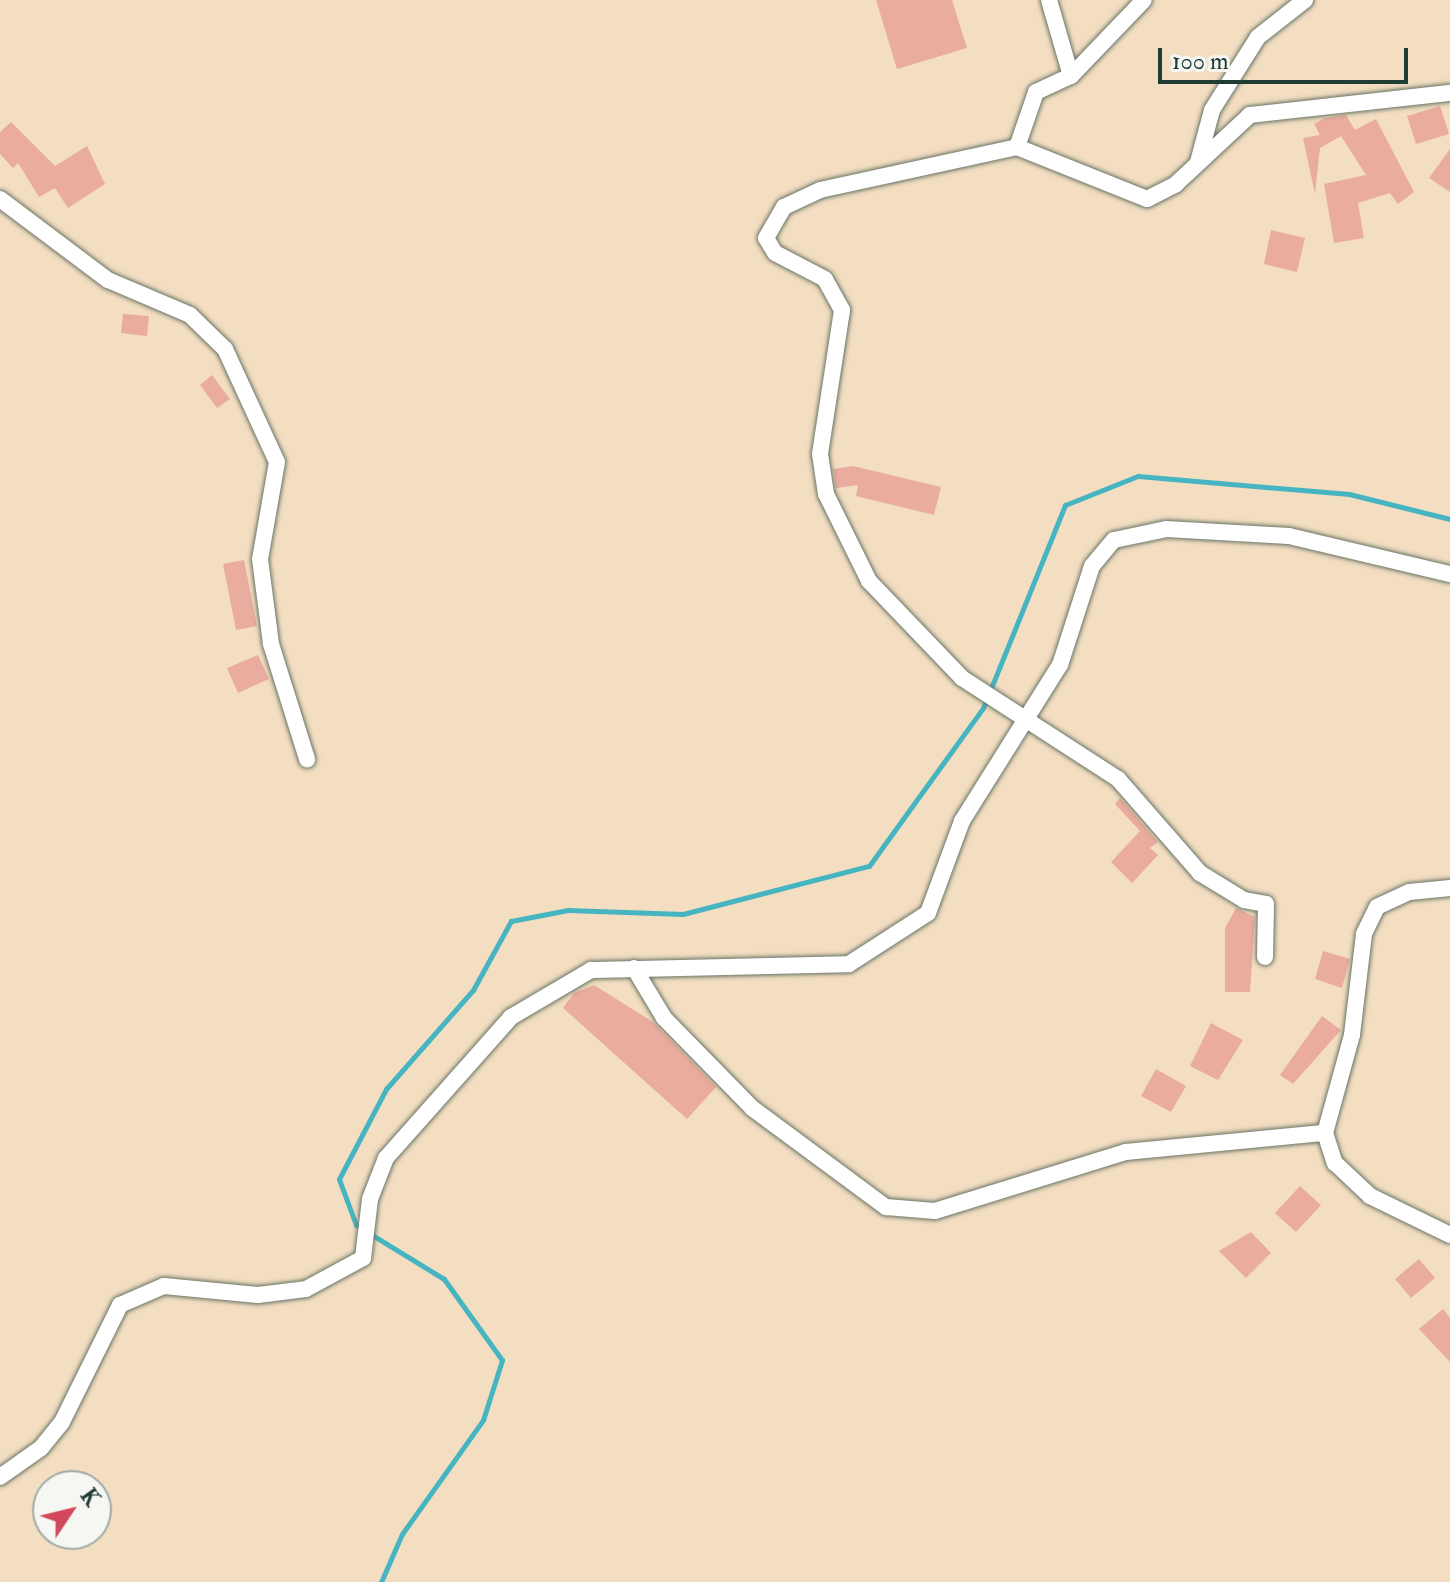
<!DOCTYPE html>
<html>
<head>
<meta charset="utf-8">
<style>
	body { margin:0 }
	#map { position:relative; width:1450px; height:1582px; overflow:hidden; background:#f3dec2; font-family:"IM FELL Double Pica",serif }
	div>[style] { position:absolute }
	.stream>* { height:5px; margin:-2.5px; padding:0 2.5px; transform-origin:2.5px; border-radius:2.5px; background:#47b5c1 }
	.building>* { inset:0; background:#eaac9e }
	.roads { filter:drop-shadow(0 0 2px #697566) drop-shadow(0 0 2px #697566) }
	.minor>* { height:16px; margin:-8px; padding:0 8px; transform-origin:8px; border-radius:8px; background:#fff }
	span { translate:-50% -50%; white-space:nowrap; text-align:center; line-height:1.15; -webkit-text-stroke:8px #f6f6f2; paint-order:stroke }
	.north { position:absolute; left:32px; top:1470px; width:80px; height:80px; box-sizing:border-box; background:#f6f6f2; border:2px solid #a0aca6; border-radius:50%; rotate:55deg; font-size:22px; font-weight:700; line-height:32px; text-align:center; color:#1f3d34 }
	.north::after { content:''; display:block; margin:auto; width:28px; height:36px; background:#d1495b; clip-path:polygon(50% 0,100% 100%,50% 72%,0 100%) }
	.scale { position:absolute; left:1158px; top:48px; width:250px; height:36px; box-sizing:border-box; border:4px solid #1f3d34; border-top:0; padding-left:10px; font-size:24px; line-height:28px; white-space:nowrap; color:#1f3d34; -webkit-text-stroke:6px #f6f6f2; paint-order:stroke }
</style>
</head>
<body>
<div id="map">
	<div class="stream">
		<div style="left:381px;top:1582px;width:52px;rotate:-66.4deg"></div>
		<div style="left:402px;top:1534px;width:140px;rotate:-54.6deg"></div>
		<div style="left:483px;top:1420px;width:63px;rotate:-72.4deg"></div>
		<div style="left:502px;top:1360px;width:100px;rotate:-125.6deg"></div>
		<div style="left:444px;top:1279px;width:103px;rotate:-148.5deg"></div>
		<div style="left:356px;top:1225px;width:49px;rotate:-110.3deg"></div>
		<div style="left:339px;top:1179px;width:102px;rotate:-62.4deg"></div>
		<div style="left:386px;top:1089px;width:132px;rotate:-48.7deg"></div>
		<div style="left:473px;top:990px;width:79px;rotate:-61.2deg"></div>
		<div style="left:511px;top:921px;width:58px;rotate:-10.9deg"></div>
		<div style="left:568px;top:910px;width:115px;rotate:2deg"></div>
		<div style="left:683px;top:914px;width:192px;rotate:-14.5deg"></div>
		<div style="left:869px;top:866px;width:195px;rotate:-54.2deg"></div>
		<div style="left:983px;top:708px;width:219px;rotate:-68deg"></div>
		<div style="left:1065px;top:505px;width:79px;rotate:-21.7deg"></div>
		<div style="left:1138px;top:476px;width:212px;rotate:4.9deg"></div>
		<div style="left:1349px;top:494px;width:104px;rotate:13.9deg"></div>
	</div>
	<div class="building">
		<div style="clip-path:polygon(876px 0,952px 0,967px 48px,897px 69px)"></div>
		<div style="clip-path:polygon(1440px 106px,1449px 134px,1416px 144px,1407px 116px)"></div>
		<div style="clip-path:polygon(1346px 115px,1355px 130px,1376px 119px,1414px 192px,1398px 204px,1390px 193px,1358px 203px,1364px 238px,1334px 243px,1324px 184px,1366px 175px,1341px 136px,1320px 148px,1315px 194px,1303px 138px,1320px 135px,1314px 124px,1325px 118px)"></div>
		<div style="clip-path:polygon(11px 122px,55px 166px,87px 146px,105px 184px,68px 208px,55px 188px,39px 197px,18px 163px,13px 168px,0 154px,0 132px)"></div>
		<div style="clip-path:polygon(1450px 149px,1450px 192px,1429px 178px)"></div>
		<div style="clip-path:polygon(1271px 230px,1305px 238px,1297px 272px,1264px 264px)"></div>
		<div style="clip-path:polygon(123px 314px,149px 316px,147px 336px,121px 333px)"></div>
		<div style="clip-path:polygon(212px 375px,230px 399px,217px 408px,200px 385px)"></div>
		<div style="clip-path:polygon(853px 466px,941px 487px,934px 515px,856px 496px,858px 485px,836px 488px,833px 469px)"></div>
		<div style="clip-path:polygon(244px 560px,257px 626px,236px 630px,223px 564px)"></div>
		<div style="clip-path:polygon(258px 655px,269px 679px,238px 693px,227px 668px)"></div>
		<div style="clip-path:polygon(1120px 798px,1158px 842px,1150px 848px,1158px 855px,1132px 883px,1111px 862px,1140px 831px,1115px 804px)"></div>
		<div style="clip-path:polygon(1236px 908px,1255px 917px,1250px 992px,1225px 992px,1225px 928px)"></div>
		<div style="clip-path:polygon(1323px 951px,1350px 959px,1342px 988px,1315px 979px)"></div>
		<div style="clip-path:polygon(594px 985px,653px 1022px,716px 1087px,687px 1119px,563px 1008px,574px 993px)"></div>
		<div style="clip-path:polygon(1322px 1016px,1341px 1030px,1293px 1084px,1280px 1075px)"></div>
		<div style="clip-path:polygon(1211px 1023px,1243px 1040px,1218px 1080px,1190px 1066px)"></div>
		<div style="clip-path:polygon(1156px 1069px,1186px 1086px,1171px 1112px,1141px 1096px)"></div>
		<div style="clip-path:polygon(1300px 1186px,1321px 1205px,1296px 1232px,1275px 1213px)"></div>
		<div style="clip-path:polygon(1251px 1232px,1271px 1253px,1246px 1278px,1219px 1251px)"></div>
		<div style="clip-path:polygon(1419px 1259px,1435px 1278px,1411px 1298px,1395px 1279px)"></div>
		<div style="clip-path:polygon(1443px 1309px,1450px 1318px,1450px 1362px,1419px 1329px)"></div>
	</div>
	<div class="roads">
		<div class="minor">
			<div style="left:1049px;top:0;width:79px;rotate:73.9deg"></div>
			<div style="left:1017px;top:147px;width:58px;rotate:-70.9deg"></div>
			<div style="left:1036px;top:92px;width:38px;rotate:-25deg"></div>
			<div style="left:1071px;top:76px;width:105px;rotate:-46.2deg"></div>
			<div style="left:1198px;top:162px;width:54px;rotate:-74.9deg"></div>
			<div style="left:1212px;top:110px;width:86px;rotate:-57.8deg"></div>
			<div style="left:1258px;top:37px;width:60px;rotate:-38.2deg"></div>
			<div style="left:0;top:199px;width:135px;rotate:36.9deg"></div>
			<div style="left:108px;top:280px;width:89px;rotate:23.1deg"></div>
			<div style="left:190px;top:315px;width:49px;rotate:44.2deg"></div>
			<div style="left:225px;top:349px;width:124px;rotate:65.3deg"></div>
			<div style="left:277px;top:462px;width:98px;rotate:99.9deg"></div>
			<div style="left:260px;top:559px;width:86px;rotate:82.6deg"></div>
			<div style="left:271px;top:644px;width:121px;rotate:72.6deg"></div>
			<div style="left:1450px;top:888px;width:41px;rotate:174.4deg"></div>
			<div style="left:1409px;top:892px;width:35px;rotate:155deg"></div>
			<div style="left:1377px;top:907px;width:30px;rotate:116deg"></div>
			<div style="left:1364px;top:934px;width:102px;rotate:96.8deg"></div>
			<div style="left:1352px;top:1035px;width:102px;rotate:105.4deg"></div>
			<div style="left:1325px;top:1133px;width:32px;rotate:72deg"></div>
			<div style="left:1335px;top:1163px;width:48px;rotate:43.3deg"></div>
			<div style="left:1370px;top:1196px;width:89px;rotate:26deg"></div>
			<div style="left:1265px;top:957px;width:53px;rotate:-88.9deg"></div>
			<div style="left:1266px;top:904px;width:22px;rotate:-170deg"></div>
			<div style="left:1244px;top:900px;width:52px;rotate:-148.5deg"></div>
			<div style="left:1200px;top:873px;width:125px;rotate:-131.1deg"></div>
			<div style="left:1118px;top:779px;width:186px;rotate:-147.1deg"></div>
			<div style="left:962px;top:678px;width:134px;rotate:-133.8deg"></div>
			<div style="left:869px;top:581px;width:97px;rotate:-116.3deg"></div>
			<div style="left:826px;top:494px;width:40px;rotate:-98.5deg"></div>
			<div style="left:820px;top:454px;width:146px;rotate:-81.3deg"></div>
			<div style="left:842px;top:310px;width:35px;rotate:-119deg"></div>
			<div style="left:825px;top:279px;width:56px;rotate:-152.5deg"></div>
			<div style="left:775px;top:253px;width:17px;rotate:-121deg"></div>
			<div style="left:766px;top:238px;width:36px;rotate:-60deg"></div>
			<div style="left:784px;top:207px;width:40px;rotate:-25deg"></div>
			<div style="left:820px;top:190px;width:202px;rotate:-12.3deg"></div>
			<div style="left:1017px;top:147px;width:140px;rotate:21.8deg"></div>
			<div style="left:1147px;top:199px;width:33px;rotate:-27deg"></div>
			<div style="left:1176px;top:184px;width:101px;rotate:-43deg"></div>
			<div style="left:1250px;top:115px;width:201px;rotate:-6.3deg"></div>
			<div style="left:634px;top:968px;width:58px;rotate:59deg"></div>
			<div style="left:664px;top:1018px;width:126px;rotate:45.6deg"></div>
			<div style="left:752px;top:1108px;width:167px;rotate:36.5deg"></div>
			<div style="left:886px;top:1207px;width:49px;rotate:4.7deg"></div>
			<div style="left:935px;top:1211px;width:200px;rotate:-17.2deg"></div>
			<div style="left:1126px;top:1152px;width:200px;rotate:-5.5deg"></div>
			<div style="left:0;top:1477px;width:50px;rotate:-35.3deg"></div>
			<div style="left:41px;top:1448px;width:33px;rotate:-51deg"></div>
			<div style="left:62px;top:1422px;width:131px;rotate:-63.6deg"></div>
			<div style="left:120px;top:1305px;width:48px;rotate:-23.4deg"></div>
			<div style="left:164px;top:1286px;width:94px;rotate:5.5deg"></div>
			<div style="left:258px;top:1295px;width:48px;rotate:-7.1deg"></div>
			<div style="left:306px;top:1289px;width:65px;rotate:-28.5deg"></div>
			<div style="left:363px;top:1258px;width:59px;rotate:-83.2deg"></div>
			<div style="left:370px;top:1199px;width:44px;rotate:-68.7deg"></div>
			<div style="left:386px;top:1158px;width:188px;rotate:-48.4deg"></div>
			<div style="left:511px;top:1017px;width:93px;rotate:-30.4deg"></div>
			<div style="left:591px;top:970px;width:258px;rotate:-1.3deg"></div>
			<div style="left:849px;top:964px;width:94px;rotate:-32.8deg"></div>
			<div style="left:928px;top:913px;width:98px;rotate:-69.7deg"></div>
			<div style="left:962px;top:821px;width:184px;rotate:-57.9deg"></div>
			<div style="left:1060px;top:665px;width:104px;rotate:-72.1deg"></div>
			<div style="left:1092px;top:566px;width:34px;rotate:-50deg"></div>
			<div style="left:1114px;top:540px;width:53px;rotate:-11.9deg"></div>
			<div style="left:1166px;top:529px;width:123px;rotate:3.3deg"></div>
			<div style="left:1289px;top:536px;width:165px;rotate:13.3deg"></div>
		</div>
	</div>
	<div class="north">K</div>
	<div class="scale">100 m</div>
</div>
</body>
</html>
